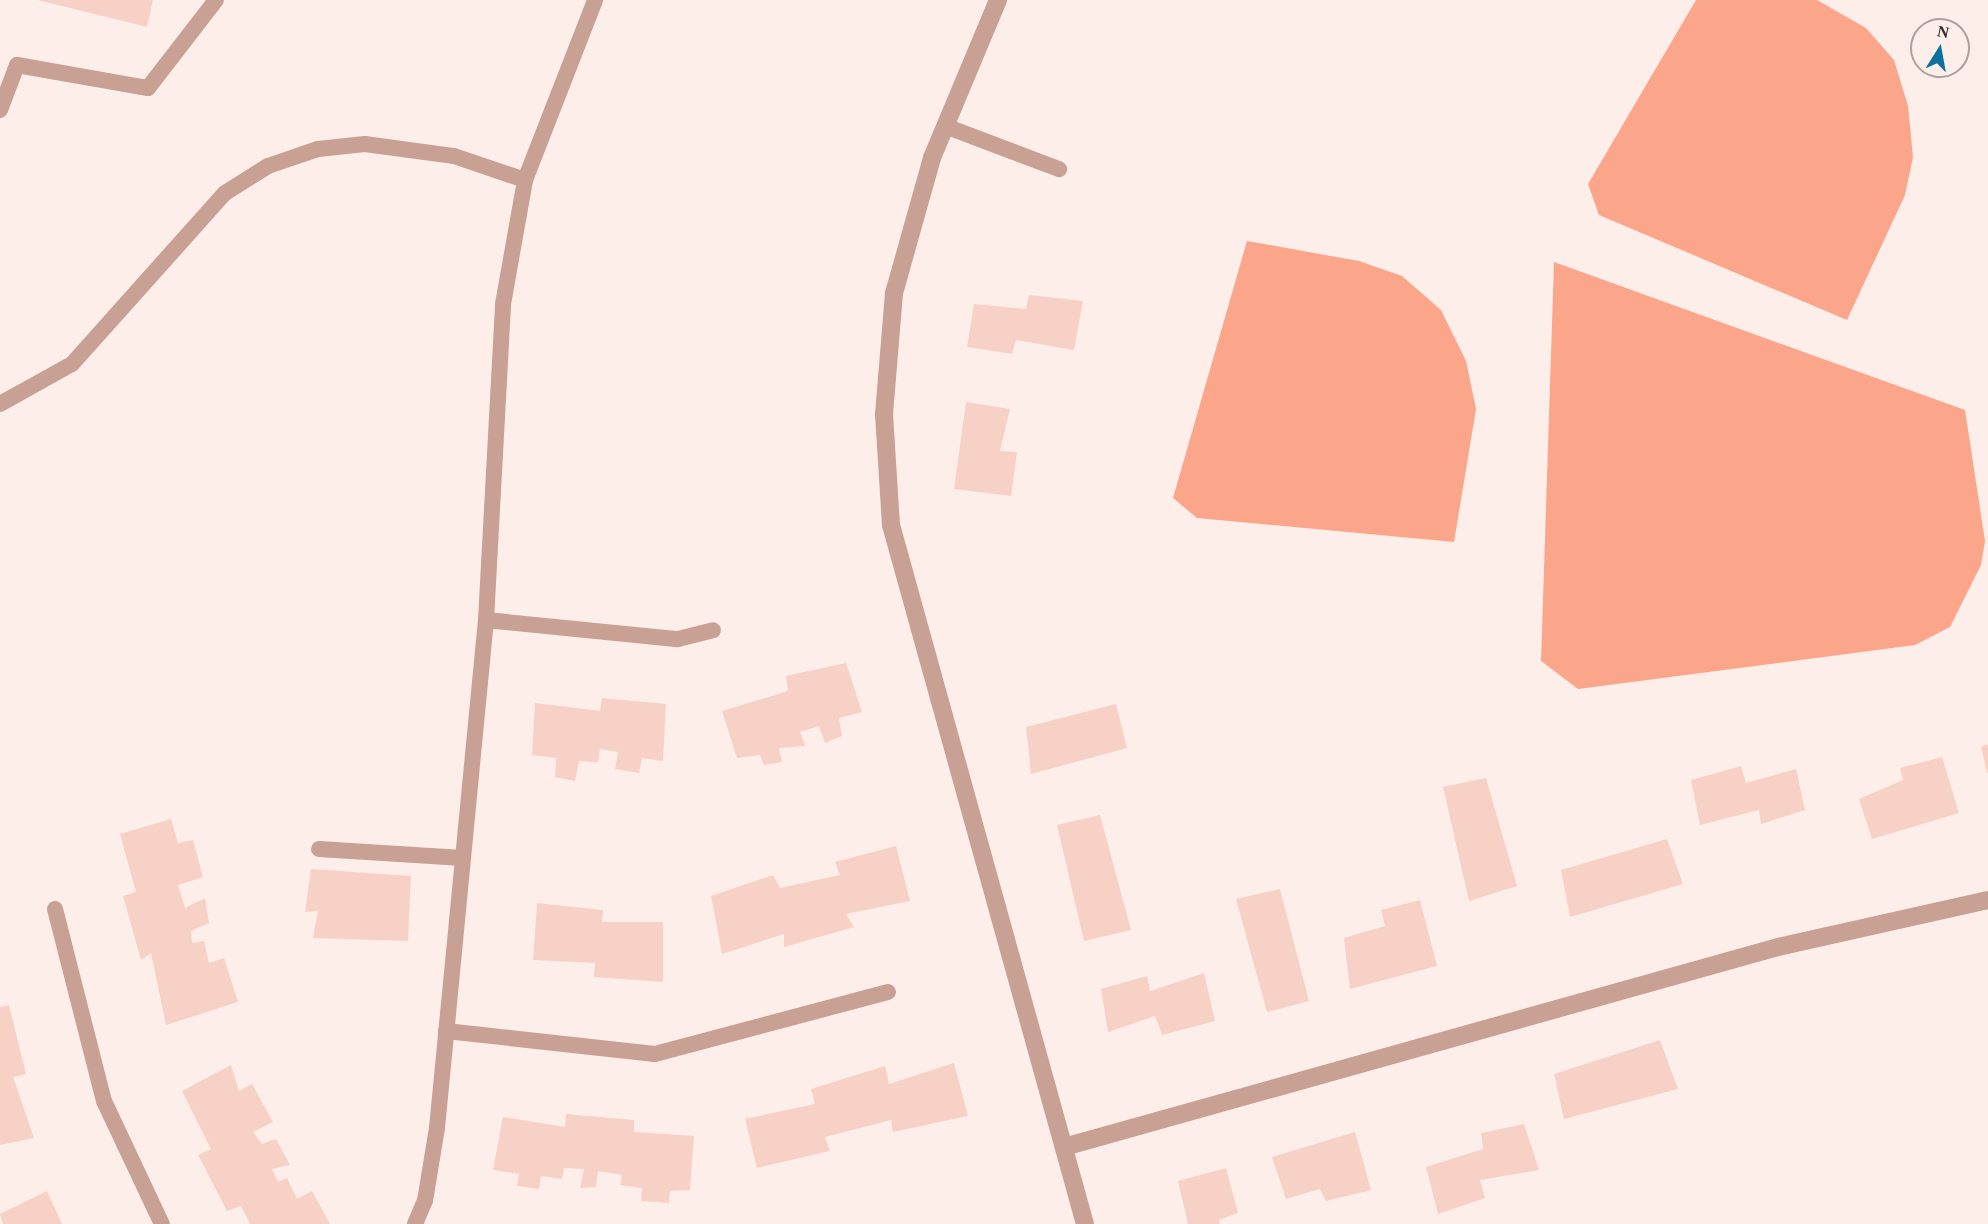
<!DOCTYPE html>
<html>
<head>
<meta charset="utf-8">
<style>
	body { margin:0 }
	#map { position:relative; width:1988px; height:1224px; overflow:hidden; background:#fdeeea; font-family:Georgia,serif }
	div>[style] { position:absolute }
	.green>* { inset:0; background:#fba58b }
	.building>* { inset:0; background:#f7d1c5 }
	.lane>* { height:16px; margin:-8px; padding:0 8px; transform-origin:8px; border-radius:8px; background:#c9a094 }
	.street>* { height:18px; margin:-9px; padding:0 9px; transform-origin:9px; border-radius:9px; background:#c9a094 }
	span { translate:-50% -50%; white-space:nowrap; text-align:center; line-height:1.15; -webkit-text-stroke:4.5px #fdeeea; paint-order:stroke }
	.north { position:absolute; left:1910px; top:18px; width:60px; height:60px; box-sizing:border-box; background:#fdeeea; border:2px solid #ada09c; border-radius:50%; rotate:11deg; font-size:16px; font-weight:700; line-height:24px; text-align:center; color:#342b28 }
	.north::after { content:''; display:block; margin:auto; width:21px; height:27px; background:#0b729e; clip-path:polygon(50% 0,100% 100%,50% 72%,0 100%) }
</style>
</head>
<body>
<div id="map">
	<div class="green">
		<div style="clip-path:polygon(1696px 0,1817px 0,1866px 28px,1894px 60px,1908px 106px,1913px 157px,1905px 195px,1847px 320px,1599px 215px,1588px 184px)"></div>
		<div style="clip-path:polygon(1247px 241px,1359px 261px,1402px 276px,1441px 310px,1466px 361px,1476px 409px,1454px 542px,1197px 518px,1173px 498px)"></div>
		<div style="clip-path:polygon(1554px 262px,1965px 410px,1985px 541px,1981px 565px,1950px 627px,1915px 645px,1578px 689px,1541px 661px)"></div>
	</div>
	<div class="building">
		<div style="clip-path:polygon(38px 0,153px 0,147px 27px)"></div>
		<div style="clip-path:polygon(1029px 295px,1083px 301px,1074px 350px,1016px 340px,1012px 354px,967px 347px,974px 304px,1026px 309px)"></div>
		<div style="clip-path:polygon(966px 402px,1010px 409px,1000px 451px,1017px 452px,1011px 496px,954px 489px)"></div>
		<div style="clip-path:polygon(846px 663px,862px 712px,839px 718px,842px 736px,825px 743px,819px 726px,800px 732px,805px 746px,779px 748px,782px 762px,764px 765px,760px 755px,737px 758px,722px 711px,788px 691px,786px 676px)"></div>
		<div style="clip-path:polygon(602px 698px,666px 704px,663px 761px,642px 758px,639px 773px,615px 769px,618px 752px,600px 749px,598px 762px,579px 761px,575px 781px,555px 777px,556px 758px,532px 755px,535px 703px,600px 711px)"></div>
		<div style="clip-path:polygon(1116px 704px,1127px 748px,1031px 774px,1026px 727px)"></div>
		<div style="clip-path:polygon(1988px 744px,1988px 773px,1987px 773px,1981px 747px)"></div>
		<div style="clip-path:polygon(1942px 757px,1959px 813px,1872px 839px,1859px 799px,1903px 780px,1900px 768px)"></div>
		<div style="clip-path:polygon(1741px 766px,1746px 783px,1796px 769px,1805px 810px,1761px 824px,1759px 810px,1700px 825px,1691px 780px)"></div>
		<div style="clip-path:polygon(1486px 778px,1517px 886px,1469px 901px,1443px 787px)"></div>
		<div style="clip-path:polygon(1100px 815px,1131px 930px,1084px 941px,1057px 825px)"></div>
		<div style="clip-path:polygon(171px 819px,178px 843px,193px 840px,203px 877px,178px 885px,185px 908px,205px 898px,209px 923px,191px 931px,192px 943px,204px 941px,209px 963px,224px 958px,238px 1002px,166px 1025px,151px 953px,141px 960px,123px 896px,136px 892px,120px 834px)"></div>
		<div style="clip-path:polygon(1667px 839px,1683px 884px,1570px 917px,1561px 870px)"></div>
		<div style="clip-path:polygon(896px 846px,910px 901px,846px 914px,854px 927px,784px 947px,784px 934px,722px 954px,711px 896px,773px 875px,780px 888px,840px 875px,835px 862px)"></div>
		<div style="clip-path:polygon(311px 869px,411px 876px,408px 941px,313px 938px,318px 911px,305px 912px)"></div>
		<div style="clip-path:polygon(1280px 889px,1309px 1001px,1267px 1012px,1236px 899px)"></div>
		<div style="clip-path:polygon(1420px 900px,1437px 966px,1350px 989px,1344px 938px,1385px 926px,1381px 910px)"></div>
		<div style="clip-path:polygon(537px 903px,603px 910px,602px 922px,663px 922px,663px 982px,594px 977px,595px 963px,533px 960px)"></div>
		<div style="clip-path:polygon(1204px 973px,1215px 1021px,1162px 1035px,1155px 1016px,1108px 1032px,1101px 989px,1147px 976px,1150px 991px)"></div>
		<div style="clip-path:polygon(9px 1005px,26px 1074px,13px 1077px,34px 1138px,0 1145px,0 1007px)"></div>
		<div style="clip-path:polygon(1660px 1040px,1678px 1089px,1564px 1119px,1554px 1074px)"></div>
		<div style="clip-path:polygon(954px 1063px,968px 1116px,893px 1132px,891px 1120px,825px 1137px,830px 1151px,757px 1168px,745px 1119px,815px 1104px,811px 1089px,885px 1066px,889px 1084px)"></div>
		<div style="clip-path:polygon(231px 1065px,239px 1091px,252px 1084px,273px 1122px,253px 1132px,262px 1144px,276px 1139px,290px 1165px,272px 1169px,278px 1182px,287px 1178px,297px 1199px,312px 1191px,330px 1224px,250px 1224px,241px 1206px,227px 1211px,198px 1155px,211px 1149px,182px 1091px)"></div>
		<div style="clip-path:polygon(566px 1114px,634px 1120px,634px 1132px,694px 1136px,690px 1190px,670px 1191px,669px 1203px,641px 1201px,642px 1188px,620px 1185px,622px 1175px,598px 1171px,596px 1187px,580px 1188px,584px 1169px,564px 1168px,562px 1179px,541px 1176px,539px 1189px,517px 1186px,519px 1174px,493px 1170px,503px 1117px,565px 1127px)"></div>
		<div style="clip-path:polygon(1524px 1124px,1539px 1170px,1480px 1180px,1485px 1198px,1438px 1214px,1426px 1167px,1483px 1149px,1481px 1133px)"></div>
		<div style="clip-path:polygon(1355px 1132px,1371px 1190px,1326px 1201px,1320px 1189px,1286px 1199px,1272px 1157px)"></div>
		<div style="clip-path:polygon(1226px 1168px,1238px 1213px,1219px 1220px,1220px 1224px,1188px 1224px,1178px 1181px)"></div>
		<div style="clip-path:polygon(47px 1191px,62px 1224px,3px 1224px,0 1214px)"></div>
	</div>
	<div class="lane">
		<div style="left:0;top:110px;width:48px;rotate:-69.3deg"></div>
		<div style="left:17px;top:65px;width:133px;rotate:10deg"></div>
		<div style="left:148px;top:88px;width:111px;rotate:-52.3deg"></div>
		<div style="left:945px;top:126px;width:122px;rotate:20.7deg"></div>
		<div style="left:0;top:404px;width:82px;rotate:-29.1deg"></div>
		<div style="left:72px;top:364px;width:229px;rotate:-48.2deg"></div>
		<div style="left:225px;top:193px;width:51px;rotate:-32.1deg"></div>
		<div style="left:268px;top:166px;width:53px;rotate:-18.8deg"></div>
		<div style="left:318px;top:149px;width:47px;rotate:-6.1deg"></div>
		<div style="left:365px;top:144px;width:90px;rotate:7.7deg"></div>
		<div style="left:454px;top:156px;width:75px;rotate:18.7deg"></div>
		<div style="left:486px;top:620px;width:193px;rotate:5.7deg"></div>
		<div style="left:678px;top:639px;width:36px;rotate:-14deg"></div>
		<div style="left:319px;top:849px;width:144px;rotate:3.6deg"></div>
		<div style="left:55px;top:909px;width:198px;rotate:75.7deg"></div>
		<div style="left:104px;top:1101px;width:136px;rotate:64.8deg"></div>
		<div style="left:446px;top:1031px;width:210px;rotate:6.3deg"></div>
		<div style="left:655px;top:1054px;width:241px;rotate:-14.9deg"></div>
		<div style="left:415px;top:1224px;width:25px;rotate:-67deg"></div>
		<div style="left:425px;top:1201px;width:74px;rotate:-80.7deg"></div>
		<div style="left:437px;top:1128px;width:510px;rotate:-84.49deg"></div>
		<div style="left:486px;top:620px;width:316px;rotate:-86.9deg"></div>
		<div style="left:503px;top:304px;width:126px;rotate:-79.9deg"></div>
		<div style="left:525px;top:180px;width:193px;rotate:-68.7deg"></div>
	</div>
	<div class="street">
		<div style="left:998px;top:0;width:171px;rotate:112.7deg"></div>
		<div style="left:932px;top:158px;width:140px;rotate:105.7deg"></div>
		<div style="left:894px;top:293px;width:121px;rotate:94.7deg"></div>
		<div style="left:884px;top:414px;width:111px;rotate:86.4deg"></div>
		<div style="left:891px;top:525px;width:725px;rotate:74.49deg"></div>
		<div style="left:1064px;top:1147px;width:741px;rotate:-15.65deg"></div>
		<div style="left:1778px;top:947px;width:215px;rotate:-12.6deg"></div>
	</div>
	<div class="north">N</div>
</div>
</body>
</html>
